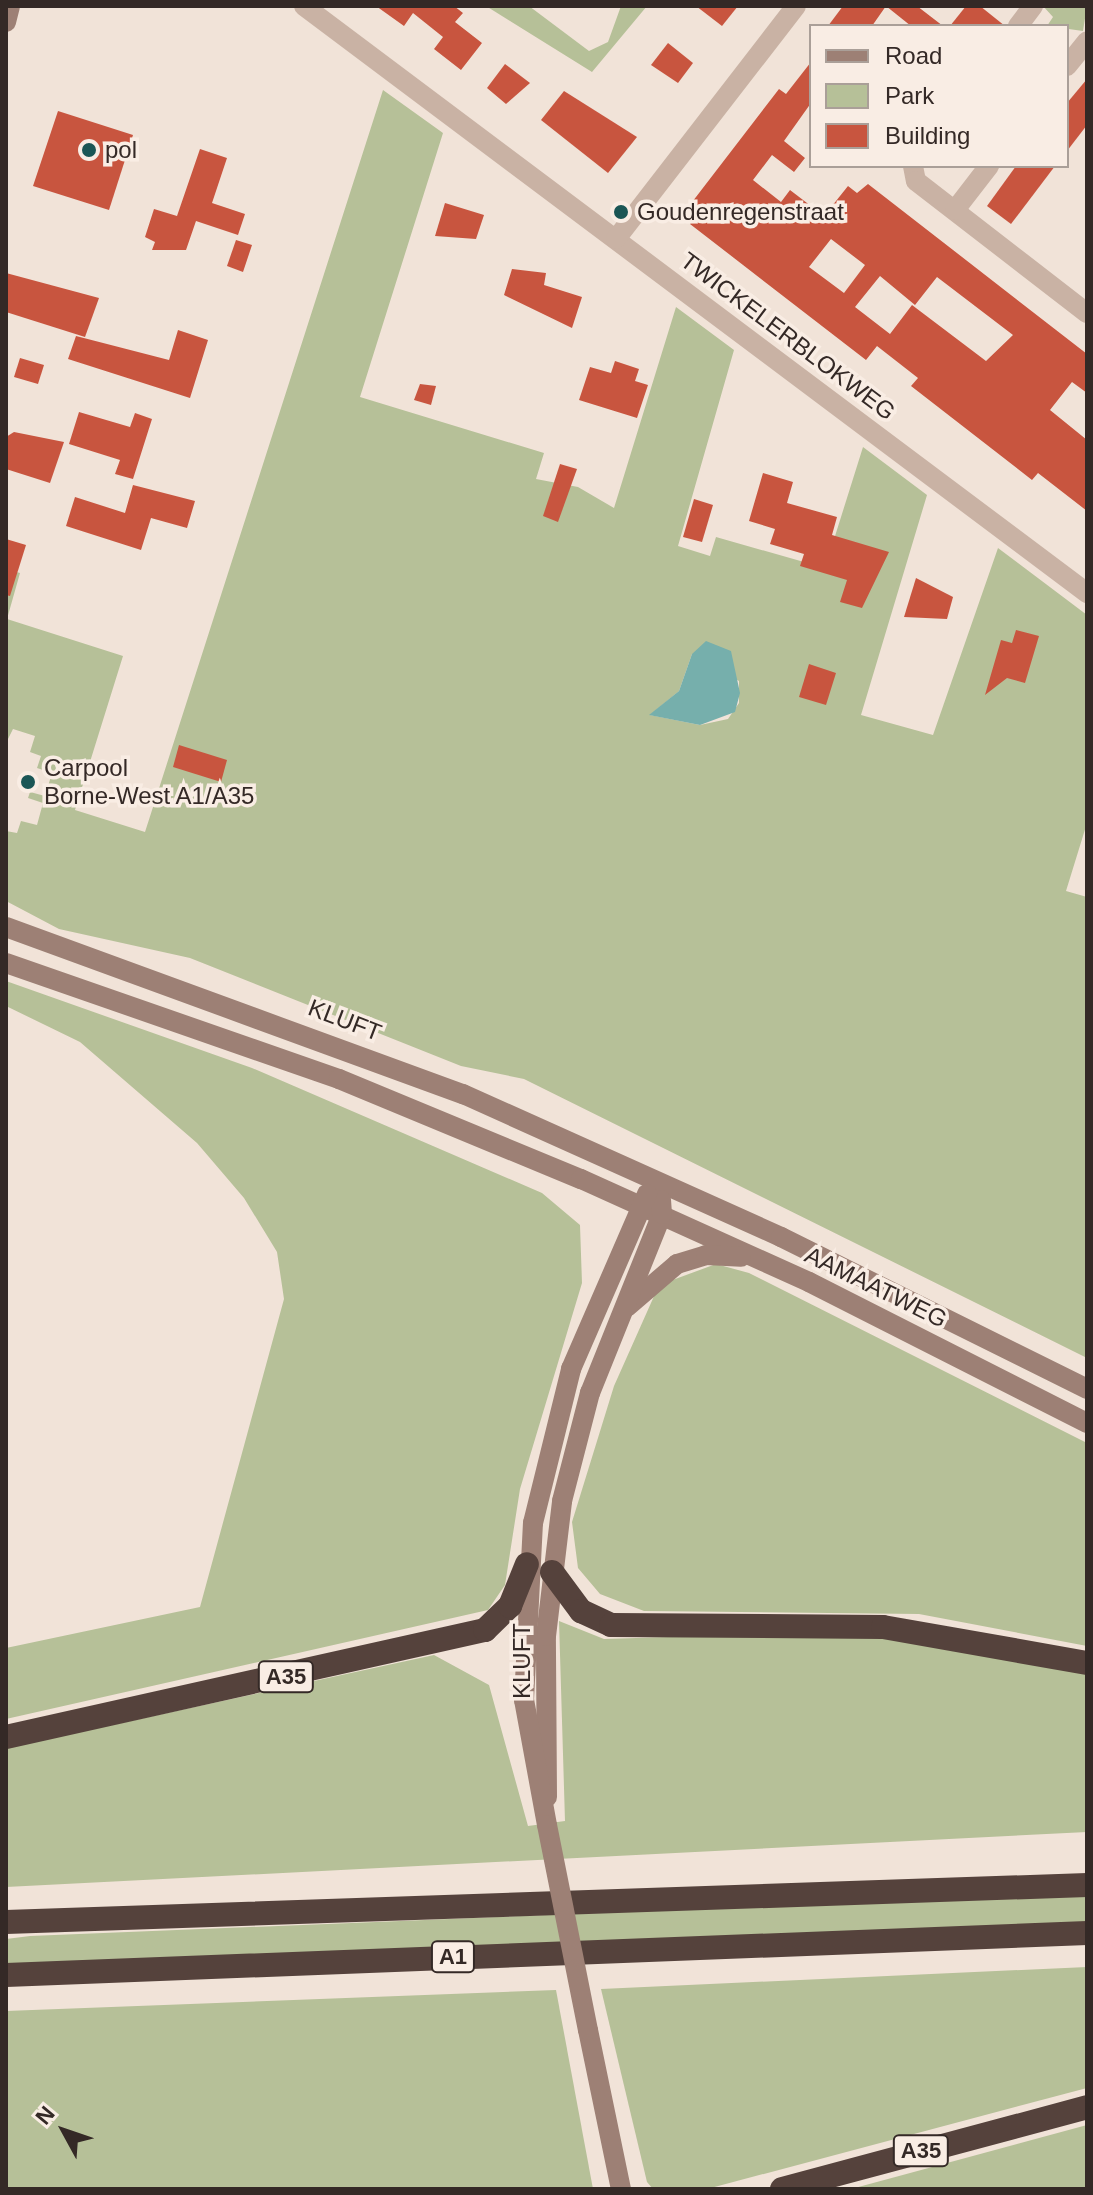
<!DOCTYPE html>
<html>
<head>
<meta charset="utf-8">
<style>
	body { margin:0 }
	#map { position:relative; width:1093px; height:2195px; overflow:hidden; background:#f1e3d8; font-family:Helvetica,sans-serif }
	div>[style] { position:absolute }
	.green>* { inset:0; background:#b6c098 }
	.water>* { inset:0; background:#76afac }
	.building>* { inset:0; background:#c8553f }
	.street>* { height:20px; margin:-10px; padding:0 10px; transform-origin:10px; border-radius:10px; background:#c9b2a4 }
	.secondary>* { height:20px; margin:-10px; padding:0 10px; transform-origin:10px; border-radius:10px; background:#9d8075 }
	.highway>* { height:24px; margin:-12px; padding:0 12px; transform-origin:12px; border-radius:12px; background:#55423c }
	.secondary-bridge>* { height:20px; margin:-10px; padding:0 10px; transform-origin:10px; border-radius:10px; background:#9d8075 }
	.dots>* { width:22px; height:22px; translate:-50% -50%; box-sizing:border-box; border:4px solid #f9ede4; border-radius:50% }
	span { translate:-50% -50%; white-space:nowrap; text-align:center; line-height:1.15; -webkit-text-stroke:7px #f9ede4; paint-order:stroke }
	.shield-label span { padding:2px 6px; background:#f9ede4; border:2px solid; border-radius:6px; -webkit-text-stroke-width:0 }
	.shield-label { font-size:22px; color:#342926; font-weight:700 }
	.poi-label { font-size:24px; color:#342926 }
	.left { translate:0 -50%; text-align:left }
	.street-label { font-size:24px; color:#342926 }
	.frame { position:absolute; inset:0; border:8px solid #342926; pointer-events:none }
	.legend { position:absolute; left:809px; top:24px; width:260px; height:144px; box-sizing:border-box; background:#f9ede4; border:2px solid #aa9f98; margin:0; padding:10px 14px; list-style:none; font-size:24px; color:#342926 }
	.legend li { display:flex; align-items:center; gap:16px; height:40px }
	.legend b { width:40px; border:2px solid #aa9f98 }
	.north { position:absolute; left:24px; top:2091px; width:80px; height:80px; -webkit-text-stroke:6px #f9ede4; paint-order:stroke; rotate:310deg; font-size:22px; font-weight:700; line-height:32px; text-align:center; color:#342926 }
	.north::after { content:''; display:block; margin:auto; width:28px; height:36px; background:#342926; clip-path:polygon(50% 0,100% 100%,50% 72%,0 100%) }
</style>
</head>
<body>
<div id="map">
	<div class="green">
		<div style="clip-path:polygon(486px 6px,529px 6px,589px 51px,608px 42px,621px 6px,647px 6px,592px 72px)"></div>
		<div style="clip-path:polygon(1043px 6px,1087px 6px,1083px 31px,1047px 26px,1053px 17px)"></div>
		<div style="clip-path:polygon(evenodd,383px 90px,443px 133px,360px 397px,544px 453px,536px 479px,578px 487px,614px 508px,676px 307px,734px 350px,678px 546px,710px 556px,716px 537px,825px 568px,863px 447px,927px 495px,861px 715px,933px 735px,998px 548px,1087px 615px,1087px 823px,1066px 891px,1087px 897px,1087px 1358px,524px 1079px,461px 1066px,190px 958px,59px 929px,6px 901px,6px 831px,17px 833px,21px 821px,37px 825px,43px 803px,28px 798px,30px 792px,45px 796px,52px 773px,37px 768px,41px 756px,30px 752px,35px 736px,13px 729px,6px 743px,6px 569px,20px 573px,7px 619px,123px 656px,75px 810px,145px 832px,383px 90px,692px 654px,739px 681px,739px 703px,728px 719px,700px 725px,650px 715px,679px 691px,692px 654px)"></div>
		<div style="clip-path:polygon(6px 981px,252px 1068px,542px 1193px,580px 1225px,582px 1283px,520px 1489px,505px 1585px,488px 1610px,6px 1719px,6px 1648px,200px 1607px,284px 1299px,277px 1252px,244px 1198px,197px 1143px,80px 1042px,6px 1006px)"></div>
		<div style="clip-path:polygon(716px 1264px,749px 1273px,1087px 1443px,1087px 1646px,919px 1614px,644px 1611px,600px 1594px,578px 1568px,572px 1522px,614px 1386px,659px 1285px)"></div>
		<div style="clip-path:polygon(559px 1621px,604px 1639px,862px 1631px,1087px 1674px,1087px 1832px,6px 1887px,6px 1748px,434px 1655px,489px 1685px,528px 1826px,565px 1821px)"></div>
		<div style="clip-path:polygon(1087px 1893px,1087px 1923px,6px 1965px,6px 1939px,30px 1936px)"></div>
		<div style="clip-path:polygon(1087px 1967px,1087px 2088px,707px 2189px,653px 2189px,647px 2182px,601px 1989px)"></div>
		<div style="clip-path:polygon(556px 1990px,593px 2189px,6px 2189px,6px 2011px)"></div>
		<div style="clip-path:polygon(1087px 2125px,1087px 2189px,851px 2189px)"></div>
	</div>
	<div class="water">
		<div style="clip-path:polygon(706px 641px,731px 651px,740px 693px,735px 712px,700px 725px,649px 715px,679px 691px,692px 654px)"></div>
	</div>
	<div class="building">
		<div style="clip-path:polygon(376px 6px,454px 6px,463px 13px,455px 22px,482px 43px,461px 70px,434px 49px,443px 37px,413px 13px,404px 26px)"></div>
		<div style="clip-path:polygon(696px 6px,738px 6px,722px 26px)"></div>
		<div style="clip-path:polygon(843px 6px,917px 6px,943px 26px,911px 26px,886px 6px,872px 26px,828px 26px)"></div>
		<div style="clip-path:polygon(966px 6px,980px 6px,1005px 26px,950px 26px)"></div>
		<div style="clip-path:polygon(668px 43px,693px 63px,678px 83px,651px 65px)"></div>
		<div style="clip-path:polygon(evenodd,811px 62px,811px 103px,784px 141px,805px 158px,794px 172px,772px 155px,753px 180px,781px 202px,790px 190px,824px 216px,848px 186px,857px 193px,868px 184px,1087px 354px,1087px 393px,1072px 382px,1050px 410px,1087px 440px,1087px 511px,1038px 473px,1032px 480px,911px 386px,918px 378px,877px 346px,866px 360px,690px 224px,695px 217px,686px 210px,779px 89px,786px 94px,811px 62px,831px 239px,865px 265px,844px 293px,809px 267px,831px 239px,811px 62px,880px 276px,915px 305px,937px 277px,1013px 335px,986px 361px,912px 305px,890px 334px,855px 307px,880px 276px)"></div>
		<div style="clip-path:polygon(505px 64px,530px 83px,506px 104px,487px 88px)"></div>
		<div style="clip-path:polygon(1087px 79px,1087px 125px,1067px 151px,1067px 103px)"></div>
		<div style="clip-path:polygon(564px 91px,637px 137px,608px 173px,541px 120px)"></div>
		<div style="clip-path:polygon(58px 111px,133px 135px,109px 210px,33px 186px)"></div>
		<div style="clip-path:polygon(200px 149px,227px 158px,212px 203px,245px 214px,238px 235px,196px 221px,186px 250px,152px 250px,155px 242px,145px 237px,154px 209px,177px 216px)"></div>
		<div style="clip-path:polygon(1016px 166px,1055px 166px,1011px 224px,987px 206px)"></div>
		<div style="clip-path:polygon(445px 203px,484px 215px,476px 239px,435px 236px)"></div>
		<div style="clip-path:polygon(236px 240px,252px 245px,243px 272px,227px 266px)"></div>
		<div style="clip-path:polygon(512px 269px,546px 273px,544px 285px,582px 297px,572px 328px,504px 295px)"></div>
		<div style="clip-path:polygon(6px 273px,99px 298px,85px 337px,6px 312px)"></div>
		<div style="clip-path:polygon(178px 330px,208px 340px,190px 398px,68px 359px,76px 336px,169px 360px)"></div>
		<div style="clip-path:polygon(20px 358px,44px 365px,38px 384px,14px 377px)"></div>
		<div style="clip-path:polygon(615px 361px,639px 369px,635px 381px,648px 385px,637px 418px,579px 400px,590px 367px,611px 373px)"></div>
		<div style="clip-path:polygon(420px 384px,436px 386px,431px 405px,414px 400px)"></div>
		<div style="clip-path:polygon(79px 412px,130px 427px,135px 413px,152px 419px,133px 479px,115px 474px,120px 460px,69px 444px)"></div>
		<div style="clip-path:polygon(14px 432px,64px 442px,50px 483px,6px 469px,6px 437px)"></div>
		<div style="clip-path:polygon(560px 464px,577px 469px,558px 522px,543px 516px)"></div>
		<div style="clip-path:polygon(763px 473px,793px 482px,787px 503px,837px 517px,832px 535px,889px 552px,862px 608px,840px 602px,847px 580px,800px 566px,804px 554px,770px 544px,775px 529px,749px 521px)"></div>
		<div style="clip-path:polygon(133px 485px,195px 501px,187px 528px,151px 518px,141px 550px,66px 526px,75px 497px,125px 513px)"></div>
		<div style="clip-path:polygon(694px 499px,713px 505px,702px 542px,683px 537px)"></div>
		<div style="clip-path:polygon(6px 539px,26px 545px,10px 596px,6px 595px)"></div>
		<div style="clip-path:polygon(916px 578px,953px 597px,947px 619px,904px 617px)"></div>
		<div style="clip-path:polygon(1016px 630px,1039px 636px,1025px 683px,1007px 678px,985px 695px,1001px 640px,1012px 643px)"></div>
		<div style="clip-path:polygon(809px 664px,836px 673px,826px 705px,799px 697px)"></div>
		<div style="clip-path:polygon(179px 745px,227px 760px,221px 782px,173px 767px)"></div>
	</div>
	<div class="street">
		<div style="left:304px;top:6px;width:979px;rotate:36.86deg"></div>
		<div style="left:1018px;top:26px;width:25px;rotate:-53deg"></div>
		<div style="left:1067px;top:66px;width:32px;rotate:-51deg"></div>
		<div style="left:913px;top:166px;width:15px;rotate:79deg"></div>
		<div style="left:916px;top:181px;width:216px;rotate:37.7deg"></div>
		<div style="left:955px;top:210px;width:56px;rotate:-52.3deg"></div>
		<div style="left:616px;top:239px;width:294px;rotate:-52.3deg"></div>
	</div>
	<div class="secondary">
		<div style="left:6px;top:22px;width:16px;rotate:-76deg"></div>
		<div style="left:6px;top:927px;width:487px;rotate:20.1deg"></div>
		<div style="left:463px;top:1094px;width:349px;rotate:24.2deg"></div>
		<div style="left:781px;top:1237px;width:342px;rotate:26.4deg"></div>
		<div style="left:6px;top:963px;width:353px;rotate:19.2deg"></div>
		<div style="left:339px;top:1079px;width:262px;rotate:22.5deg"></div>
		<div style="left:581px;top:1179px;width:250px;rotate:24.3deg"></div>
		<div style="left:809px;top:1282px;width:312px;rotate:26.9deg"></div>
		<div style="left:627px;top:1307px;width:66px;rotate:-40.7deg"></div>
		<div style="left:677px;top:1264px;width:30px;rotate:-17deg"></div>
		<div style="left:706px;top:1255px;width:35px;rotate:3deg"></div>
		<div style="left:547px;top:1797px;width:161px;rotate:-90.4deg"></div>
		<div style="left:546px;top:1636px;width:136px;rotate:-83.2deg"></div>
		<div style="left:562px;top:1501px;width:112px;rotate:-75.5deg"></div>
		<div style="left:590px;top:1393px;width:193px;rotate:-68.1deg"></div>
		<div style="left:662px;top:1214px;width:14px;rotate:-94deg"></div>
		<div style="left:547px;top:1825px;width:127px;rotate:-100.4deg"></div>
		<div style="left:524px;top:1700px;width:177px;rotate:-87.1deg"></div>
		<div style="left:533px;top:1523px;width:159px;rotate:-76.1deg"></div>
		<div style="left:571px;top:1369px;width:191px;rotate:-66.5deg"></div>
		<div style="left:588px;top:2030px;width:162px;rotate:78.3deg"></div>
	</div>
	<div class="highway">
		<div style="left:552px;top:1572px;width:49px;rotate:53.4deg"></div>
		<div style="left:581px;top:1611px;width:33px;rotate:25deg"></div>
		<div style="left:611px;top:1625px;width:272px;rotate:0.4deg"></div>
		<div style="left:883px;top:1627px;width:207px;rotate:10deg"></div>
		<div style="left:6px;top:1737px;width:491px;rotate:-12.6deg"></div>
		<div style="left:485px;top:1630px;width:35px;rotate:-44deg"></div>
		<div style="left:510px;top:1606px;width:45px;rotate:-68deg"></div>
		<div style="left:6px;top:1922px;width:1082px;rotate:-1.96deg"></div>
		<div style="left:6px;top:1975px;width:1082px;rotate:-2.22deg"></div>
		<div style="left:782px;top:2189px;width:316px;rotate:-15deg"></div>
	</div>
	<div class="secondary-bridge">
		<div style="left:547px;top:1825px;width:209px;rotate:78.7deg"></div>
	</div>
	<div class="dots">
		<div style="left:89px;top:150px;background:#1b5655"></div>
		<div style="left:621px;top:212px;background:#1b5655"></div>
		<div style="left:28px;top:782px;background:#1b5655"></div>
	</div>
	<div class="shield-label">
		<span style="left:286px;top:1677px">A35</span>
		<span style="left:453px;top:1957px">A1</span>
		<span style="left:921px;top:2151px">A35</span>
	</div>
	<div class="poi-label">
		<span class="left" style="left:105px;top:150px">pol</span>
		<span class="left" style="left:637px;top:212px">Goudenregenstraat</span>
		<span class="left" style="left:44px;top:782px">Carpool<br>Borne-West A1/A35</span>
	</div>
	<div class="street-label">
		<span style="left:788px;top:336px;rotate:37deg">TWICKELERBLOKWEG</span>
		<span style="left:345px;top:1020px;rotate:21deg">KLUFT</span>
		<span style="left:876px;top:1287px;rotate:26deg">AAMAATWEG</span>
		<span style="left:522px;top:1661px;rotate:-90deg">KLUFT</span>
	</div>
	<div class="frame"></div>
	<ul class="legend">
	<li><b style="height:10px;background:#9d8075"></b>Road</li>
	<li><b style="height:22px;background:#b6c098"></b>Park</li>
	<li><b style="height:22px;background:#c8553f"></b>Building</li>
	</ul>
	<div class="north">N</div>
</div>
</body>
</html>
